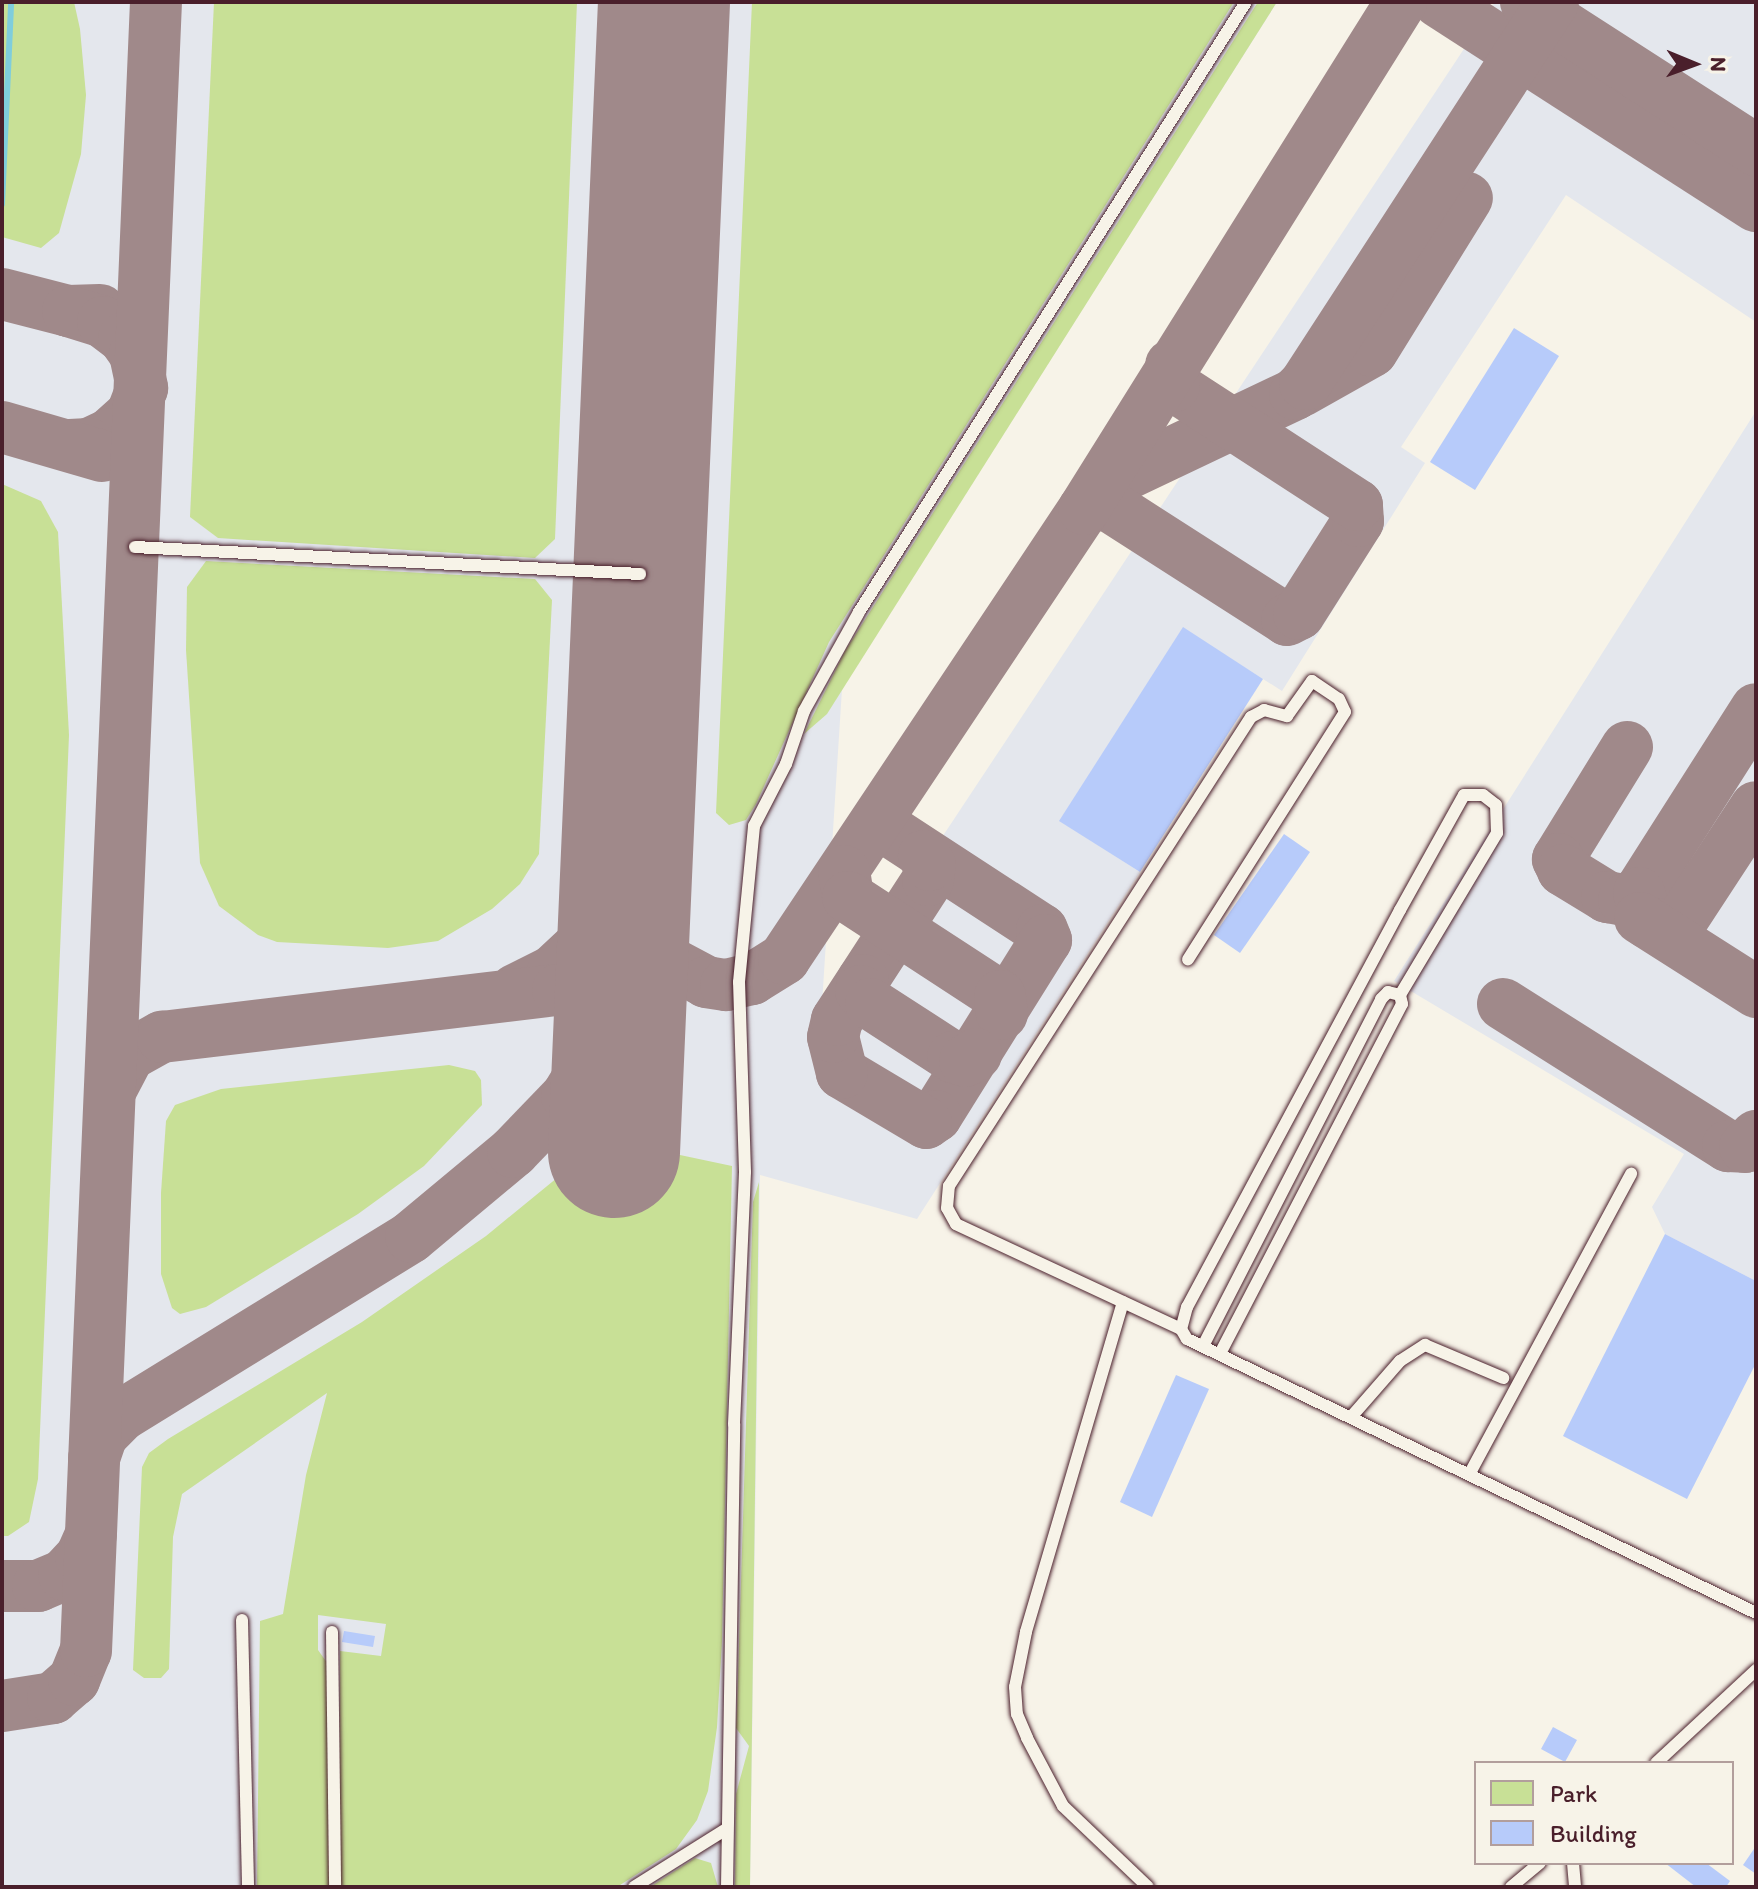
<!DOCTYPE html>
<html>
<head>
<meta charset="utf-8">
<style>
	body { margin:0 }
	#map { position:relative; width:1758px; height:1889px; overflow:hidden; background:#f7f3e8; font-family:Itim,sans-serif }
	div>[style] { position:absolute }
	.built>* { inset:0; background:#e4e7ed }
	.green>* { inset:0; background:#c8e096 }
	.stream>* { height:6px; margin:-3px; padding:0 3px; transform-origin:3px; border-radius:3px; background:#7fcddc }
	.taxiway>* { height:52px; margin:-26px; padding:0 26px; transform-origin:26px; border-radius:26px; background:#a0898a }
	.runway>* { height:132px; margin:-66px; padding:0 66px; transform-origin:66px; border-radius:66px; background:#a0898a }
	.building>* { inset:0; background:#b7cbfa }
	.roads { filter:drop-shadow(0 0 2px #4a1f2b) drop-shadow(0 0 2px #4a1f2b) }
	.lane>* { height:12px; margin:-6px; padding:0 6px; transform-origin:6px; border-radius:6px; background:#f7f3e8 }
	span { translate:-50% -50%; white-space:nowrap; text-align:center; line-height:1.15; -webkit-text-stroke:7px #f7f3e8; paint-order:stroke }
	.frame { position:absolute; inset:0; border:4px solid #4a1f2b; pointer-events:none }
	.legend { position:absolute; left:1474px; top:1761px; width:260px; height:104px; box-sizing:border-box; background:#f7f3e8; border:2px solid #b29e9c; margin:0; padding:10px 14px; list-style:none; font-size:24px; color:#4a1f2b }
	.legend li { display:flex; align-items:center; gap:16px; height:40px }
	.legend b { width:40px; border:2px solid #b29e9c }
	.north { position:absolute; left:1654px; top:24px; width:80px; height:80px; -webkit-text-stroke:6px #f7f3e8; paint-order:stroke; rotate:91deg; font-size:22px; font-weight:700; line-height:32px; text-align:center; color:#4a1f2b }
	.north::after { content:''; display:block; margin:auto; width:28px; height:36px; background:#4a1f2b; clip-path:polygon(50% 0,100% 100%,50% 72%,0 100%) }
</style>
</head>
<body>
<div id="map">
	<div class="built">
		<div style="clip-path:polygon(2px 2px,1277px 2px,842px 689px,821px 1020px,1495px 2px,1756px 2px,1756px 322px,1566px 195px,1401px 447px,1425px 463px,1282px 691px,1183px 628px,1060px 821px,1140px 872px,917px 1219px,760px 1175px,750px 1887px,2px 1887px)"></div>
		<div style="clip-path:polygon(1756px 411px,1756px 1281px,1665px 1234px,1652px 1207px,1684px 1154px,1394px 981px)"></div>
	</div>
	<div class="green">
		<div style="clip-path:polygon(2px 2px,74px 2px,80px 29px,86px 95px,81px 154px,59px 233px,41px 248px,2px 237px)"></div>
		<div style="clip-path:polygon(214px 2px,577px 2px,555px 539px,535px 558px,218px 538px,190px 517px)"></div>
		<div style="clip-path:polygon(752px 2px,1234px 2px,829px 642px,756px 804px,746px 820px,729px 825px,716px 813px)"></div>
		<div style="clip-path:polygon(1258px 2px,1277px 2px,827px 714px,804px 734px,845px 651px)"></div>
		<div style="clip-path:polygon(2px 484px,41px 501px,58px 532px,69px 735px,38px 1479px,29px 1522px,8px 1536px,2px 1536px)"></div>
		<div style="clip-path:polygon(206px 561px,535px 579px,552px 600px,539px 854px,520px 884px,492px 909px,438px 941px,388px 948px,277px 942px,258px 935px,219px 906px,200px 863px,186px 650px,187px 587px)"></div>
		<div style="clip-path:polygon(449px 1065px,475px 1071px,481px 1080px,482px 1105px,424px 1166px,358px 1214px,206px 1307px,180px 1314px,172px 1308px,161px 1274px,161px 1193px,166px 1121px,175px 1105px,221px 1089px)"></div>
		<div style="clip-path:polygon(565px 1151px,680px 1155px,732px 1166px,722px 1641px,717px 1727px,708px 1791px,697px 1820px,676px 1849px,617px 1887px,339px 1887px,340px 1651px,381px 1656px,386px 1624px,318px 1615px,318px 1650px,328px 1664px,331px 1887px,257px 1887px,260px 1621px,283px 1614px,306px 1475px,327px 1393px,182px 1494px,173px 1537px,169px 1669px,161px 1678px,144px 1678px,133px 1670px,142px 1467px,149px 1453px,168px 1439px,362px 1322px,486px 1236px,563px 1173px)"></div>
		<div style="clip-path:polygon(759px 1182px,750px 1887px,735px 1887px,736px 1794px,749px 1746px,736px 1728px,737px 1708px,753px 1202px)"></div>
		<div style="clip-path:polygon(695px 1858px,711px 1863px,718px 1887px,650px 1887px)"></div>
	</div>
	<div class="stream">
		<div style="left:2px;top:204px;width:202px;rotate:-87.4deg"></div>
	</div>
	<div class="taxiway">
		<div style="left:1439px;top:2px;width:377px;rotate:32.8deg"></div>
		<div style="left:1526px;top:2px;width:274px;rotate:32.8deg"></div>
		<div style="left:2px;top:294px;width:68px;rotate:14.4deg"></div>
		<div style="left:68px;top:311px;width:32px;rotate:-2deg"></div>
		<div style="left:68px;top:311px;width:37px;rotate:17deg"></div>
		<div style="left:103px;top:322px;width:26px;rotate:37deg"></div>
		<div style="left:124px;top:338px;width:19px;rotate:55deg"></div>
		<div style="left:135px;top:354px;width:35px;rotate:78deg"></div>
		<div style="left:142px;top:388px;width:28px;rotate:111deg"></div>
		<div style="left:132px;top:414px;width:30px;rotate:138deg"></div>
		<div style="left:110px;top:434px;width:23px;rotate:155deg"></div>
		<div style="left:89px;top:444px;width:19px;rotate:177deg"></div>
		<div style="left:1301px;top:391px;width:81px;rotate:-29.4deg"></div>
		<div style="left:1372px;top:351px;width:180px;rotate:-58.2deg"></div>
		<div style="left:2px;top:427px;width:104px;rotate:16.2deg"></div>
		<div style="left:1095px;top:495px;width:22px;rotate:-39deg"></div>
		<div style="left:1112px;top:481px;width:203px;rotate:-25.4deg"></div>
		<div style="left:1295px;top:394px;width:14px;rotate:-45deg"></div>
		<div style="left:1305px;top:384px;width:455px;rotate:-57deg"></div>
		<div style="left:1084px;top:509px;width:22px;rotate:-16deg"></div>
		<div style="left:1105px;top:503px;width:216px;rotate:32.7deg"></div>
		<div style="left:1287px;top:620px;width:13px;rotate:-27deg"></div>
		<div style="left:1299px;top:614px;width:110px;rotate:-57.6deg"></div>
		<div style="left:1358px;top:521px;width:16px;rotate:-94deg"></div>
		<div style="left:1357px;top:505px;width:218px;rotate:-147deg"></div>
		<div style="left:1174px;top:386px;width:21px;rotate:-98deg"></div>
		<div style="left:1627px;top:747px;width:132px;rotate:121.6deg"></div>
		<div style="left:1558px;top:859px;width:12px;rotate:66deg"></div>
		<div style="left:1563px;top:870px;width:52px;rotate:31.5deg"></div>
		<div style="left:1607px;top:897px;width:17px;rotate:10deg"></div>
		<div style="left:1624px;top:900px;width:17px;rotate:-25deg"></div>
		<div style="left:1639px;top:893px;width:218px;rotate:-57.5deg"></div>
		<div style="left:884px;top:814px;width:18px;rotate:71deg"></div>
		<div style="left:890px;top:831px;width:181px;rotate:33.1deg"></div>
		<div style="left:1042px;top:930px;width:11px;rotate:68deg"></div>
		<div style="left:1046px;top:940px;width:208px;rotate:122deg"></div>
		<div style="left:936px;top:1116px;width:12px;rotate:145deg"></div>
		<div style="left:926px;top:1123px;width:98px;rotate:-149.2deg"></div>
		<div style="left:842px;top:1073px;width:37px;rotate:-104deg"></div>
		<div style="left:833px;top:1037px;width:17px;rotate:-77deg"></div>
		<div style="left:837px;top:1020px;width:167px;rotate:-57deg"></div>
		<div style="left:928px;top:880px;width:15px;rotate:-82deg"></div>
		<div style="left:930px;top:865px;width:11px;rotate:-124deg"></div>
		<div style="left:627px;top:851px;width:71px;rotate:81.1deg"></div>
		<div style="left:638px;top:921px;width:53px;rotate:51.8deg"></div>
		<div style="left:671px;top:963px;width:40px;rotate:28deg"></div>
		<div style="left:706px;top:982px;width:20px;rotate:9deg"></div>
		<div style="left:726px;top:985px;width:27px;rotate:-13deg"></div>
		<div style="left:752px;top:979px;width:38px;rotate:-32deg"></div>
		<div style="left:784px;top:959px;width:541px;rotate:-56.31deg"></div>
		<div style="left:1084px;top:509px;width:598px;rotate:-57.98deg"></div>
		<div style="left:844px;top:871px;width:26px;rotate:81deg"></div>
		<div style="left:848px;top:897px;width:181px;rotate:33.1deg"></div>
		<div style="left:1000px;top:996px;width:18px;rotate:84deg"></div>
		<div style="left:1639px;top:893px;width:31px;rotate:73deg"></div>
		<div style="left:1648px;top:923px;width:30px;rotate:6deg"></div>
		<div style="left:1678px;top:926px;width:142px;rotate:-56.8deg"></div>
		<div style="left:1640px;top:918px;width:138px;rotate:32.5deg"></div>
		<div style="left:863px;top:980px;width:11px;rotate:100deg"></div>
		<div style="left:861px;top:991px;width:16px;rotate:52deg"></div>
		<div style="left:871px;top:1004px;width:98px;rotate:32.9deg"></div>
		<div style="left:953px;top:1057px;width:13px;rotate:18deg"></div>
		<div style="left:965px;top:1061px;width:13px;rotate:-32deg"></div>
		<div style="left:515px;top:990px;width:42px;rotate:-26.6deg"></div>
		<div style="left:553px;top:971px;width:44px;rotate:-43.2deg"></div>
		<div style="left:585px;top:941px;width:43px;rotate:-57.4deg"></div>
		<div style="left:608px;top:905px;width:52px;rotate:-72.3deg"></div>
		<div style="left:1503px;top:1004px;width:266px;rotate:32.3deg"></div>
		<div style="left:1728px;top:1146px;width:17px;rotate:3deg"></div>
		<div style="left:1745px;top:1147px;width:16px;rotate:-45deg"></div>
		<div style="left:110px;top:1091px;width:41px;rotate:-62.2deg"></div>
		<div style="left:129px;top:1055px;width:38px;rotate:-29deg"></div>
		<div style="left:162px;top:1037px;width:399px;rotate:-6.8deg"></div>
		<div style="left:558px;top:990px;width:90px;rotate:-3.8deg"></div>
		<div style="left:94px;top:1458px;width:24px;rotate:-71deg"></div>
		<div style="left:102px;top:1435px;width:28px;rotate:-45deg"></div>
		<div style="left:122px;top:1415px;width:339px;rotate:-31.6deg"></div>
		<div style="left:411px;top:1237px;width:133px;rotate:-39.8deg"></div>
		<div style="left:513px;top:1152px;width:78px;rotate:-46deg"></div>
		<div style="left:567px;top:1096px;width:54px;rotate:-58.7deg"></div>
		<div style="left:595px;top:1050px;width:96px;rotate:-73.6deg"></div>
		<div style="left:2px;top:1586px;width:36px"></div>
		<div style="left:38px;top:1586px;width:28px;rotate:-23deg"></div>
		<div style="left:64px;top:1575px;width:25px;rotate:-47deg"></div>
		<div style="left:81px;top:1557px;width:24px;rotate:-66deg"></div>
		<div style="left:2px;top:1706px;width:52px;rotate:-8.9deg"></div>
		<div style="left:53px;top:1698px;width:28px;rotate:-41deg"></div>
		<div style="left:74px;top:1680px;width:31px;rotate:-68deg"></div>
		<div style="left:86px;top:1651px;width:1650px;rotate:-87.57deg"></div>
	</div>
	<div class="runway">
		<div style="left:614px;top:1152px;width:1151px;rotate:-87.51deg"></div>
	</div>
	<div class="building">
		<div style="clip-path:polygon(1514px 328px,1559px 356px,1475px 490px,1430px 462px)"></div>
		<div style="clip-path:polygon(1183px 627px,1263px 679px,1140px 872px,1059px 821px)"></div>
		<div style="clip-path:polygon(1284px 834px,1310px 852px,1240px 953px,1214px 935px)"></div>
		<div style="clip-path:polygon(1665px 1234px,1756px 1281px,1756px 1363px,1687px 1499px,1563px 1436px)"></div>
		<div style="clip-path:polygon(1176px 1375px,1209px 1389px,1152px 1517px,1120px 1502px)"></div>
		<div style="clip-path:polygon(344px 1631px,375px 1636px,373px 1647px,342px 1642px)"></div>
		<div style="clip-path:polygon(1553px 1727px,1577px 1740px,1565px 1762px,1541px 1749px)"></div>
		<div style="clip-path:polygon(1756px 1846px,1756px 1874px,1743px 1865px)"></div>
		<div style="clip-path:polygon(1665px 1863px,1706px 1863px,1730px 1881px,1726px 1887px,1696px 1887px)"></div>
	</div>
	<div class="roads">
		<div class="lane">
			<div style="left:135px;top:547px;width:506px;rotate:3.06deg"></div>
			<div style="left:1400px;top:995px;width:189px;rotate:-59.1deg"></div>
			<div style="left:1497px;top:833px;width:28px;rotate:-92deg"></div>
			<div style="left:1496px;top:805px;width:16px;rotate:-142deg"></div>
			<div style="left:1483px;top:795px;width:19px;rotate:180deg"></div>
			<div style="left:1464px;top:795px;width:132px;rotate:119.1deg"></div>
			<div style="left:1400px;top:910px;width:451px;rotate:118.2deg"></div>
			<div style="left:1187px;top:1307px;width:23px;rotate:105deg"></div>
			<div style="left:1181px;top:1329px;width:12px;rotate:59deg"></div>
			<div style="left:1187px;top:1339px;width:632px;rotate:25.71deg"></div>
			<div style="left:1123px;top:1302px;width:344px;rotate:106.4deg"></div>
			<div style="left:1026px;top:1632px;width:56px;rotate:101.3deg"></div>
			<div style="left:1015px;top:1687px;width:27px;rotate:86deg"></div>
			<div style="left:1017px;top:1714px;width:26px;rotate:67deg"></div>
			<div style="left:1027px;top:1738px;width:77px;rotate:62.1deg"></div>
			<div style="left:1063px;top:1806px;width:117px;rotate:43.6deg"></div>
			<div style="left:1181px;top:1329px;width:248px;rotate:-155deg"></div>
			<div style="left:956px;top:1224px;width:18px;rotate:-119deg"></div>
			<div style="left:947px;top:1208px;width:22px;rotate:-85deg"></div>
			<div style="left:949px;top:1186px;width:558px;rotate:-57.22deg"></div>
			<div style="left:1251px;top:717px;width:15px;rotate:-28deg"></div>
			<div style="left:1264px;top:710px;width:24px;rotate:15deg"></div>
			<div style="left:1287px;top:716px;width:43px;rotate:-54.5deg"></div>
			<div style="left:1312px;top:681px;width:32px;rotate:34deg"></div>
			<div style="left:1339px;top:699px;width:14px;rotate:65deg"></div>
			<div style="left:1345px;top:712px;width:293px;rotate:122.4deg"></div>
			<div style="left:1203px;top:1346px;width:390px;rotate:-62.8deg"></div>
			<div style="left:1381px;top:999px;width:10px;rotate:-45deg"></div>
			<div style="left:1388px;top:992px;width:12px;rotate:14deg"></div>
			<div style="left:1400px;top:995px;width:9px;rotate:77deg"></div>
			<div style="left:1402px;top:1004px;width:394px;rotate:117.5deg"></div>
			<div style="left:1352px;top:1416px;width:73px;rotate:-48.9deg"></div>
			<div style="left:1400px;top:1361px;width:30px;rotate:-33deg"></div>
			<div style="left:1425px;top:1345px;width:85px;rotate:22.9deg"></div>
			<div style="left:1470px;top:1473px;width:340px;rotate:-61.7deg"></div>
			<div style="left:242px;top:1620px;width:267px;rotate:88.7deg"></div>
			<div style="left:332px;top:1632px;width:255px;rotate:89.3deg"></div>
			<div style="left:1656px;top:1763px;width:137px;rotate:-42.9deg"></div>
			<div style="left:1573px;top:1863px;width:24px;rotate:85deg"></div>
			<div style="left:634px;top:1887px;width:107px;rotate:-32.1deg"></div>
			<div style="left:727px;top:1887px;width:463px;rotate:-89.1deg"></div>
			<div style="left:734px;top:1424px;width:252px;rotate:-87.5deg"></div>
			<div style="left:745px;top:1172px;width:190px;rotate:-91.8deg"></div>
			<div style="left:739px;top:982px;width:157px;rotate:-84.5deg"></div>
			<div style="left:754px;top:826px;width:70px;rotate:-62.7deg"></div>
			<div style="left:786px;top:764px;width:56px;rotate:-71.2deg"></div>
			<div style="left:804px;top:711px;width:113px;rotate:-60.9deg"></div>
			<div style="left:859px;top:612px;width:722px;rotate:-57.61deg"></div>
			<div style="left:1511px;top:1887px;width:38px;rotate:-40deg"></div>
		</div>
	</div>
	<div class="frame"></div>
	<ul class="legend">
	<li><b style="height:22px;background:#c8e096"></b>Park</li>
	<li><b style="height:22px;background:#b7cbfa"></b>Building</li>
	</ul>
	<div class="north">N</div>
</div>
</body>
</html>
